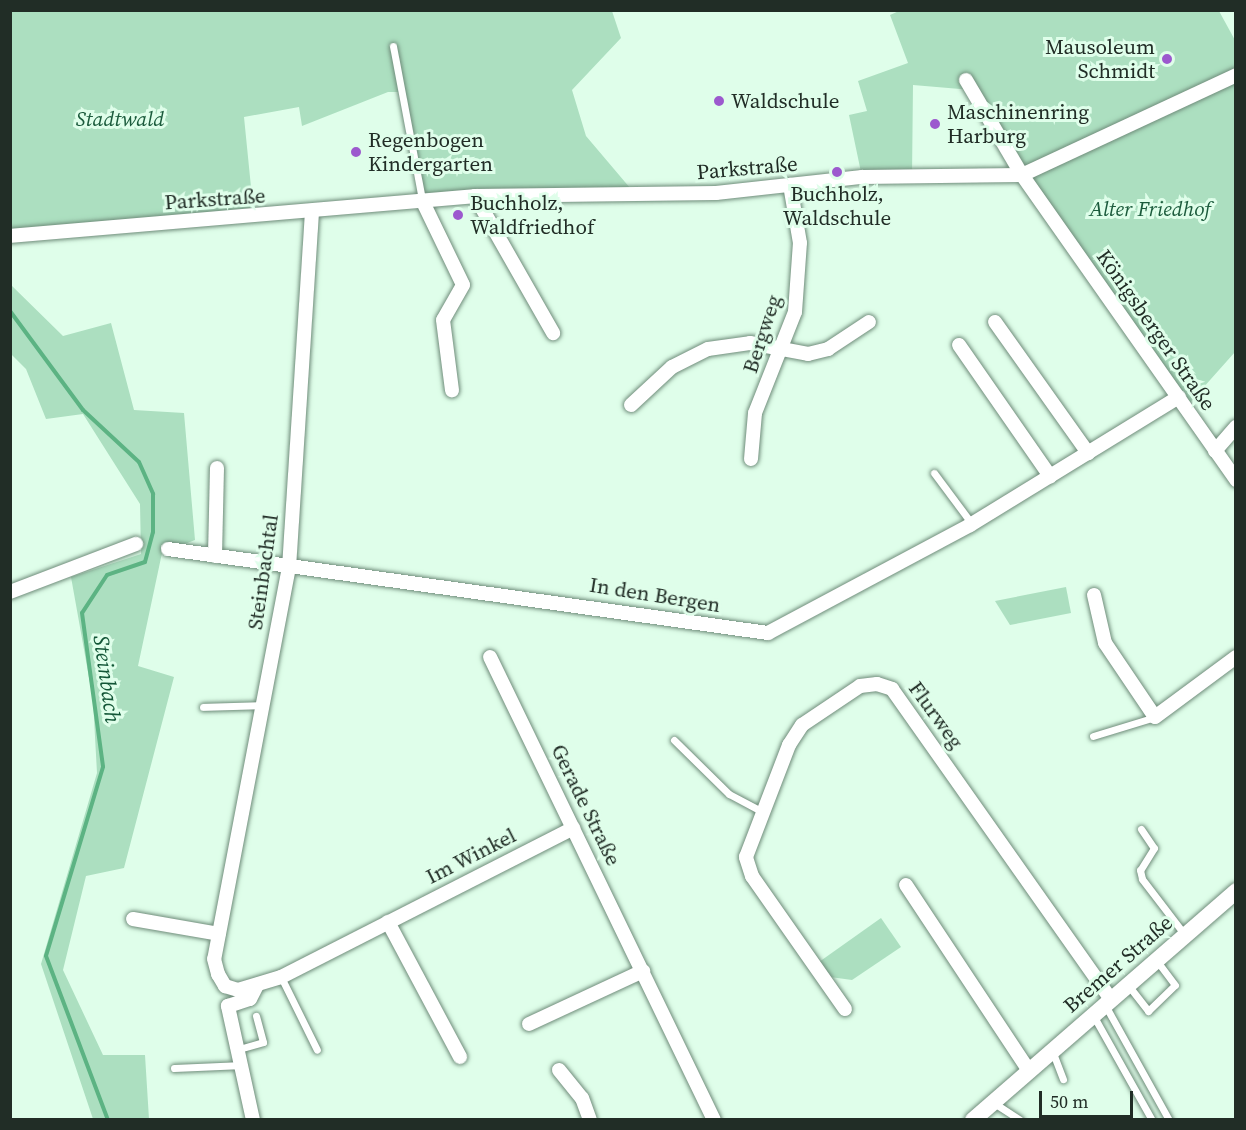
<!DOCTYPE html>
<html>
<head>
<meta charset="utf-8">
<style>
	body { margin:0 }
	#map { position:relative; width:1246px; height:1130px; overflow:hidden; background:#dffeea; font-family:"Source Serif 4",serif }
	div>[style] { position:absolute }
	.green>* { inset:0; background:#acdfc0 }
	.stream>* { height:4px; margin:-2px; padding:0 2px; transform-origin:2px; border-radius:2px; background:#5cb383 }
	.roads { filter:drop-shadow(0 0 2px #6f8c7a) drop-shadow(0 0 2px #6f8c7a) }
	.service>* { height:7px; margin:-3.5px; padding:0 3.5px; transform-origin:3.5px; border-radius:3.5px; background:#fff }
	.minor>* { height:14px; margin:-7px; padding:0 7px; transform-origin:7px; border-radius:7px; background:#fff }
	.tertiary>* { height:16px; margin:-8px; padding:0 8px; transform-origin:8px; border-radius:8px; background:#fff }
	.dots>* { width:16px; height:16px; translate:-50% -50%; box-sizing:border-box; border:3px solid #dffeea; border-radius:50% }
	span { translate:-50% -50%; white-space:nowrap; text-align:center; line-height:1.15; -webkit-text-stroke:6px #dffeea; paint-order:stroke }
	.poi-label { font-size:21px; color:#212d26 }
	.right { translate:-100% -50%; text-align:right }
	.left { translate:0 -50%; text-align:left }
	.park-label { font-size:21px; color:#1b5b3c; font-style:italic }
	.street-label { font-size:21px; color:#212d26 }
	.water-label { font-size:22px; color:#125536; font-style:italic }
	.frame { position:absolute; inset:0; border:12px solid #212d26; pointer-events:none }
	.scale { position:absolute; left:1039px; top:1091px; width:94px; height:27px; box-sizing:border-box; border:3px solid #212d26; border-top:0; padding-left:8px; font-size:18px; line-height:21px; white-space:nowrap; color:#212d26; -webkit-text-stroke:4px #dffeea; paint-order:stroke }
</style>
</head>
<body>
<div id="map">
	<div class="green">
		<div style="clip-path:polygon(10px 11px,612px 11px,621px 38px,572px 90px,586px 136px,636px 195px,422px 200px,401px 92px,388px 92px,302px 126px,299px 107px,244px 117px,254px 217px,11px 236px)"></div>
		<div style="clip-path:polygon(899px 11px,1219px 11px,1236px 42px,1235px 352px,1186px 407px,972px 90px,913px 85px,912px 176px,862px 177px,849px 115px,867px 111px,858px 81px,908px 63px,890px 15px)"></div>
		<div style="clip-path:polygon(10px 284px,63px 336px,111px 323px,134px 410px,184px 413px,195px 540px,162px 553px,138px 666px,174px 677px,124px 868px,86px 876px,63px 970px,103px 1055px,145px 1055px,149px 1119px,93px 1119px,41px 964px,97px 773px,93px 700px,71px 577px,141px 554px,140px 504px,83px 414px,46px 419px,26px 369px,11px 354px)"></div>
		<div style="clip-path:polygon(1066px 587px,1071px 613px,1010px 625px,995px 601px)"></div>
		<div style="clip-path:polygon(881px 918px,901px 947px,852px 980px,830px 977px,819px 962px)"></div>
	</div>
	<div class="stream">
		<div style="left:10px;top:311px;width:123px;rotate:53.6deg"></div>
		<div style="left:83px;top:410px;width:76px;rotate:42.9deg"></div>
		<div style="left:139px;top:462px;width:35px;rotate:66deg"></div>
		<div style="left:153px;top:494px;width:38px;rotate:90deg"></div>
		<div style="left:153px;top:532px;width:31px;rotate:105deg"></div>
		<div style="left:145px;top:562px;width:40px;rotate:161.1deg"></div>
		<div style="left:107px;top:575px;width:45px;rotate:123.3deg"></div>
		<div style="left:82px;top:613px;width:155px;rotate:82.2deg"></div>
		<div style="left:103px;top:767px;width:197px;rotate:106.8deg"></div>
		<div style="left:46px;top:956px;width:175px;rotate:69.3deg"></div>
	</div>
	<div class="roads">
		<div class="service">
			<div style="left:393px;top:46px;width:157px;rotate:79.3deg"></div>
			<div style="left:934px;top:473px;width:64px;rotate:53.3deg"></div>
			<div style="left:203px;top:707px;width:60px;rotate:-1.9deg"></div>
			<div style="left:1093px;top:736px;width:65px;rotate:-17deg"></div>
			<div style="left:674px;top:740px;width:77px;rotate:44.5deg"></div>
			<div style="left:729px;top:794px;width:36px;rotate:28deg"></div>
			<div style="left:1141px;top:829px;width:23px;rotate:56deg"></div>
			<div style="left:1154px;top:848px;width:26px;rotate:122deg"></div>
			<div style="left:1140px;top:870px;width:9px;rotate:77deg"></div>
			<div style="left:1142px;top:879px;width:71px;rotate:52.5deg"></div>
			<div style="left:281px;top:977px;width:81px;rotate:63.7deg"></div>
			<div style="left:1128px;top:985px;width:33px;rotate:52deg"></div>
			<div style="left:1148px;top:1011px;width:37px;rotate:-44deg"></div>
			<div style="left:1175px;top:985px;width:31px;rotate:-127deg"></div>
			<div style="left:1105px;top:1005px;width:132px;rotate:60.9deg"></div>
			<div style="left:1093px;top:1015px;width:120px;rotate:60.7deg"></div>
			<div style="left:239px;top:1049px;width:25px;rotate:-16deg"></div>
			<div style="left:263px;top:1042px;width:27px;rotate:-105deg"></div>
			<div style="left:1053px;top:1053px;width:28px;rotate:69deg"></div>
			<div style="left:174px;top:1068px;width:69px;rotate:-2.5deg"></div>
			<div style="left:994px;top:1103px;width:31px;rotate:33deg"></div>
		</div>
		<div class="minor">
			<div style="left:966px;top:80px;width:110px;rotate:59.5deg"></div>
			<div style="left:1022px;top:175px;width:373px;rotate:54.9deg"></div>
			<div style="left:475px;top:196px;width:158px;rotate:60.3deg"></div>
			<div style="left:422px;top:200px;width:94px;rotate:64.2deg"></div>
			<div style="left:463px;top:285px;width:40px;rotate:119.7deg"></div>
			<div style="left:443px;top:320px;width:71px;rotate:82.7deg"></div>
			<div style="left:312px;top:212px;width:356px;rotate:93.7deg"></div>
			<div style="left:289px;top:567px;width:399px;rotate:100.8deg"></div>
			<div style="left:214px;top:959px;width:16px;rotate:75deg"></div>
			<div style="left:218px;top:974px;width:14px;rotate:60deg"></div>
			<div style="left:225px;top:986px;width:14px;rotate:17deg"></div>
			<div style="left:238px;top:990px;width:45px;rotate:-16.8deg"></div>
			<div style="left:281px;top:977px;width:328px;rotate:-27deg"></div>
			<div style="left:10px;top:236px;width:467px;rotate:-4.9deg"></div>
			<div style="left:475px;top:196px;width:241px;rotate:-0.7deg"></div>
			<div style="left:716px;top:193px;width:147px;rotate:-6.3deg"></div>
			<div style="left:862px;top:177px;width:160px;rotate:-0.7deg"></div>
			<div style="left:1022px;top:175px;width:236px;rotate:-25deg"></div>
			<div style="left:995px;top:322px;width:161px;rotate:54.6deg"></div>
			<div style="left:959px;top:345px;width:160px;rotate:55.2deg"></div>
			<div style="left:631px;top:405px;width:56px;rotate:-42.8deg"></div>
			<div style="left:672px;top:367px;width:40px;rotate:-26.6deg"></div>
			<div style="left:708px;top:349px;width:42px;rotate:-8.1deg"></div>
			<div style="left:750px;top:343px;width:59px;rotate:10.7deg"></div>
			<div style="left:808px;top:354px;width:21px;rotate:-14deg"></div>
			<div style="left:828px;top:349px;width:49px;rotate:-33.4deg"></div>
			<div style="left:1215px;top:451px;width:32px;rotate:-49deg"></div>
			<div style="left:751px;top:459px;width:46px;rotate:-85deg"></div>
			<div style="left:755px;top:413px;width:109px;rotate:-68.4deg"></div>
			<div style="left:795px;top:312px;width:69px;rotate:-85.9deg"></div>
			<div style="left:800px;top:243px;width:59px;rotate:-99.8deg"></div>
			<div style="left:168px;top:549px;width:606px;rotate:7.97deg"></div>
			<div style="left:768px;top:633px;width:229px;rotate:-28.1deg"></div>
			<div style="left:970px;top:525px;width:245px;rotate:-31.5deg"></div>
			<div style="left:215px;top:556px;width:88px;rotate:-88.7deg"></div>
			<div style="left:10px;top:592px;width:135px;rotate:-20.9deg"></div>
			<div style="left:1094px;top:595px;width:49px;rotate:77.1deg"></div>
			<div style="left:1105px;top:643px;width:89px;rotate:56deg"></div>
			<div style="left:1155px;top:717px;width:101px;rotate:-36.5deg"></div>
			<div style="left:490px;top:657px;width:514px;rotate:64.18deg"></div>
			<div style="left:906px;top:885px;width:223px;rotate:56.5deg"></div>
			<div style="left:133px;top:919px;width:87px;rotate:9.9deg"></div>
			<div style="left:388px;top:922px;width:153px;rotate:61.9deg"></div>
			<div style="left:845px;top:1009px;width:162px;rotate:-125deg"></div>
			<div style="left:752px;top:876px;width:20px;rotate:-108deg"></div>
			<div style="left:746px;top:857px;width:120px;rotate:-69deg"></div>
			<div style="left:789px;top:745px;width:24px;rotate:-57deg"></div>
			<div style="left:802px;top:725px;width:70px;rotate:-33.9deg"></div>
			<div style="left:860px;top:686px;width:17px;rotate:-7deg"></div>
			<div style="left:877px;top:684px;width:16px;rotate:18deg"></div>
			<div style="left:892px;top:689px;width:380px;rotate:54.8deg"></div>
			<div style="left:529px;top:1024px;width:126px;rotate:-24.9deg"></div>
			<div style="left:559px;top:1070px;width:36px;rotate:51deg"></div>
			<div style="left:582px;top:1098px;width:23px;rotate:70deg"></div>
			<div style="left:253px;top:1120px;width:117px;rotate:-102.4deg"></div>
			<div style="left:228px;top:1006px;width:23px;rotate:-18deg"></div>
			<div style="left:250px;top:999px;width:16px;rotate:-63deg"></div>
		</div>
		<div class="tertiary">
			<div style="left:973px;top:1120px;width:349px;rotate:-41deg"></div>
		</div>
	</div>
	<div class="dots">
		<div style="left:1167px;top:59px;background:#9c59ce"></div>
		<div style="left:719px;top:101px;background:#9c59ce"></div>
		<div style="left:935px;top:124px;background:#9c59ce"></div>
		<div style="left:356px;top:152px;background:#9c59ce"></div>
		<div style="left:837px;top:172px;background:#9c59ce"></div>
		<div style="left:458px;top:215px;background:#9c59ce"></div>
	</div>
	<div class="poi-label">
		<span class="right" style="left:1155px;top:59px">Mausoleum<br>Schmidt</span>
		<span class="left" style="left:731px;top:101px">Waldschule</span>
		<span class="left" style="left:947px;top:124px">Maschinenring<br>Harburg</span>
		<span class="left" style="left:368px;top:152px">Regenbogen<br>Kindergarten</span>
		<span style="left:837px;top:206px">Buchholz,<br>Waldschule</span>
		<span class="left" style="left:470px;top:215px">Buchholz,<br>Waldfriedhof</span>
	</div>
	<div class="park-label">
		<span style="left:120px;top:119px">Stadtwald</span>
		<span style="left:1150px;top:209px">Alter Friedhof</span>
	</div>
	<div class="street-label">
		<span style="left:747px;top:168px;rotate:-5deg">Parkstraße</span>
		<span style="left:215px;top:199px;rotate:-4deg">Parkstraße</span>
		<span style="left:1156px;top:330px;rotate:55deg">Königsberger Straße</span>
		<span style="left:762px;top:334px;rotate:-72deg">Bergweg</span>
		<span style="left:263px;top:572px;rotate:-82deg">Steinbachtal</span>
		<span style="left:655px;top:595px;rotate:9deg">In den Bergen</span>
		<span style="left:936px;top:715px;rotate:54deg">Flurweg</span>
		<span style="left:586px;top:805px;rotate:64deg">Gerade Straße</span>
		<span style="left:471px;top:856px;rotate:-27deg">Im Winkel</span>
		<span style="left:1118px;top:964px;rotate:-41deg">Bremer Straße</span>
	</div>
	<div class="water-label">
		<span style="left:107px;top:679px;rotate:82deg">Steinbach</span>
	</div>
	<div class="frame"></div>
	<div class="scale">50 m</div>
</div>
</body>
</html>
